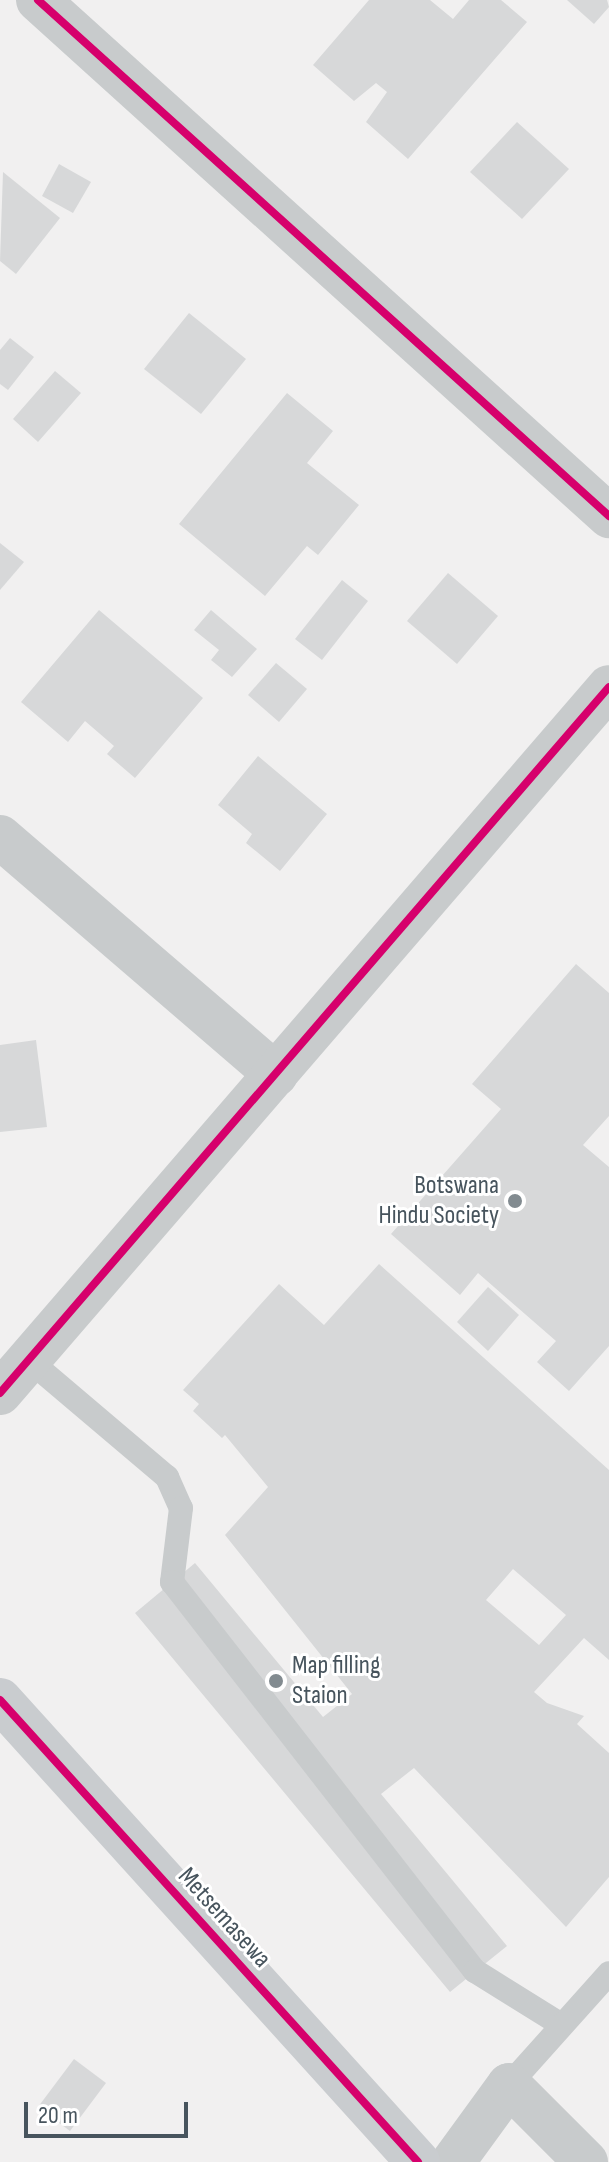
<!DOCTYPE html>
<html>
<head>
<meta charset="utf-8">
<style>
	body { margin:0 }
	#map { position:relative; width:609px; height:2162px; overflow:hidden; background:#f1f0f0; font-family:"Sofia Sans Condensed",sans-serif }
	div>[style] { position:absolute }
	.building>* { inset:0; background:#d7d8d9 }
	.lane>* { height:24px; margin:-12px; padding:0 12px; transform-origin:12px; border-radius:12px; background:#c8cbcc }
	.street>* { height:44px; margin:-22px; padding:0 22px; transform-origin:22px; border-radius:22px; background:#c8cbcc }
	.secondary>* { height:44px; margin:-22px; padding:0 22px; transform-origin:22px; border-radius:22px; background:#c9cccf }
	.cycleway>* { height:8px; margin:-4px; padding:0 4px; transform-origin:4px; border-radius:4px; background:#d6006c }
	.dots>* { width:22px; height:22px; translate:-50% -50%; box-sizing:border-box; border:4px solid #fff; border-radius:50% }
	span { translate:-50% -50%; white-space:nowrap; text-align:center; line-height:1.15; -webkit-text-stroke:6px #fff; paint-order:stroke }
	.poi-label { font-size:26px; color:#47545d }
	.right { translate:-100% -50%; text-align:right }
	.left { translate:0 -50%; text-align:left }
	.street-label { font-size:26px; color:#47545d }
	.scale { position:absolute; left:24px; top:2102px; width:164px; height:36px; box-sizing:border-box; border:4px solid #47545d; border-top:0; padding-left:10px; font-size:24px; line-height:28px; white-space:nowrap; color:#47545d; -webkit-text-stroke:6px #fff; paint-order:stroke }
</style>
</head>
<body>
<div id="map">
	<div class="building">
		<div style="clip-path:polygon(369px 0,430px 0,453px 19px,469px 0,501px 0,527px 22px,408px 159px,366px 122px,387px 92px,376px 83px,354px 101px,313px 65px)"></div>
		<div style="clip-path:polygon(567px 0,607px 0,609px 7px,594px 24px)"></div>
		<div style="clip-path:polygon(517px 122px,569px 169px,522px 219px,470px 172px)"></div>
		<div style="clip-path:polygon(59px 164px,91px 182px,73px 213px,42px 196px)"></div>
		<div style="clip-path:polygon(3px 172px,60px 218px,16px 274px,0 261px)"></div>
		<div style="clip-path:polygon(189px 313px,246px 359px,201px 414px,144px 369px)"></div>
		<div style="clip-path:polygon(10px 338px,34px 357px,8px 390px,0 384px,0 350px)"></div>
		<div style="clip-path:polygon(55px 371px,81px 393px,38px 442px,13px 419px)"></div>
		<div style="clip-path:polygon(287px 393px,333px 431px,307px 463px,359px 505px,318px 555px,307px 546px,265px 596px,179px 524px)"></div>
		<div style="clip-path:polygon(0 543px,24px 562px,0 590px)"></div>
		<div style="clip-path:polygon(448px 573px,498px 616px,457px 664px,407px 621px)"></div>
		<div style="clip-path:polygon(342px 580px,368px 601px,322px 660px,295px 639px)"></div>
		<div style="clip-path:polygon(99px 610px,203px 698px,135px 778px,107px 754px,114px 746px,85px 721px,68px 742px,21px 702px)"></div>
		<div style="clip-path:polygon(211px 610px,257px 649px,232px 677px,211px 660px,219px 650px,194px 630px)"></div>
		<div style="clip-path:polygon(276px 663px,307px 689px,279px 722px,248px 695px)"></div>
		<div style="clip-path:polygon(258px 756px,327px 814px,280px 871px,246px 843px,252px 834px,218px 805px)"></div>
		<div style="clip-path:polygon(576px 964px,609px 993px,609px 1116px,583px 1145px,609px 1167px,609px 1346px,569px 1391px,537px 1362px,556px 1341px,478px 1273px,460px 1295px,391px 1234px,501px 1109px,472px 1084px)"></div>
		<div style="clip-path:polygon(36px 1040px,47px 1127px,0 1132px,0 1045px)"></div>
		<div style="clip-path:polygon(evenodd,379px 1264px,609px 1470px,609px 1660px,584px 1638px,534px 1692px,547px 1703px,584px 1716px,577px 1724px,609px 1753px,609px 1877px,566px 1927px,414px 1768px,381px 1794px,507px 1946px,450px 1992px,135px 1613px,195px 1563px,323px 1717px,352px 1694px,225px 1535px,268px 1487px,225px 1435px,222px 1438px,193px 1411px,199px 1404px,183px 1390px,279px 1284px,324px 1325px,379px 1264px,513px 1569px,566px 1615px,539px 1645px,486px 1600px,513px 1569px)"></div>
		<div style="clip-path:polygon(488px 1287px,519px 1315px,488px 1351px,457px 1322px)"></div>
		<div style="clip-path:polygon(74px 2059px,106px 2083px,70px 2131px,38px 2107px)"></div>
	</div>
	<div class="lane">
		<div style="left:30px;top:1361px;width:180px;rotate:40.3deg"></div>
		<div style="left:167px;top:1477px;width:34px;rotate:66deg"></div>
		<div style="left:181px;top:1508px;width:75px;rotate:96.9deg"></div>
		<div style="left:172px;top:1582px;width:493px;rotate:52.1deg"></div>
		<div style="left:475px;top:1971px;width:100px;rotate:31.9deg"></div>
		<div style="left:509px;top:2085px;width:150px;rotate:-48.2deg"></div>
	</div>
	<div class="street">
		<div style="left:38px;top:0;width:770px;rotate:42.1deg"></div>
		<div style="left:0;top:837px;width:364px;rotate:40.7deg"></div>
		<div style="left:0;top:1393px;width:932px;rotate:-49.22deg"></div>
		<div style="left:453px;top:2162px;width:95px;rotate:-54deg"></div>
		<div style="left:509px;top:2085px;width:109px;rotate:45deg"></div>
	</div>
	<div class="secondary">
		<div style="left:0;top:1700px;width:623px;rotate:47.86deg"></div>
	</div>
	<div class="cycleway">
		<div style="left:38px;top:0;width:770px;rotate:42.1deg"></div>
		<div style="left:0;top:1393px;width:932px;rotate:-49.22deg"></div>
		<div style="left:0;top:1700px;width:623px;rotate:47.86deg"></div>
	</div>
	<div class="dots">
		<div style="left:515px;top:1201px;background:#828b90"></div>
		<div style="left:276px;top:1681px;background:#828b90"></div>
	</div>
	<div class="poi-label">
		<span class="right" style="left:499px;top:1201px">Botswana<br>Hindu Society</span>
		<span class="left" style="left:292px;top:1681px">Map filling<br>Staion</span>
	</div>
	<div class="street-label">
		<span style="left:224px;top:1918px;rotate:48deg">Metsemasewa</span>
	</div>
	<div class="scale">20 m</div>
</div>
</body>
</html>
